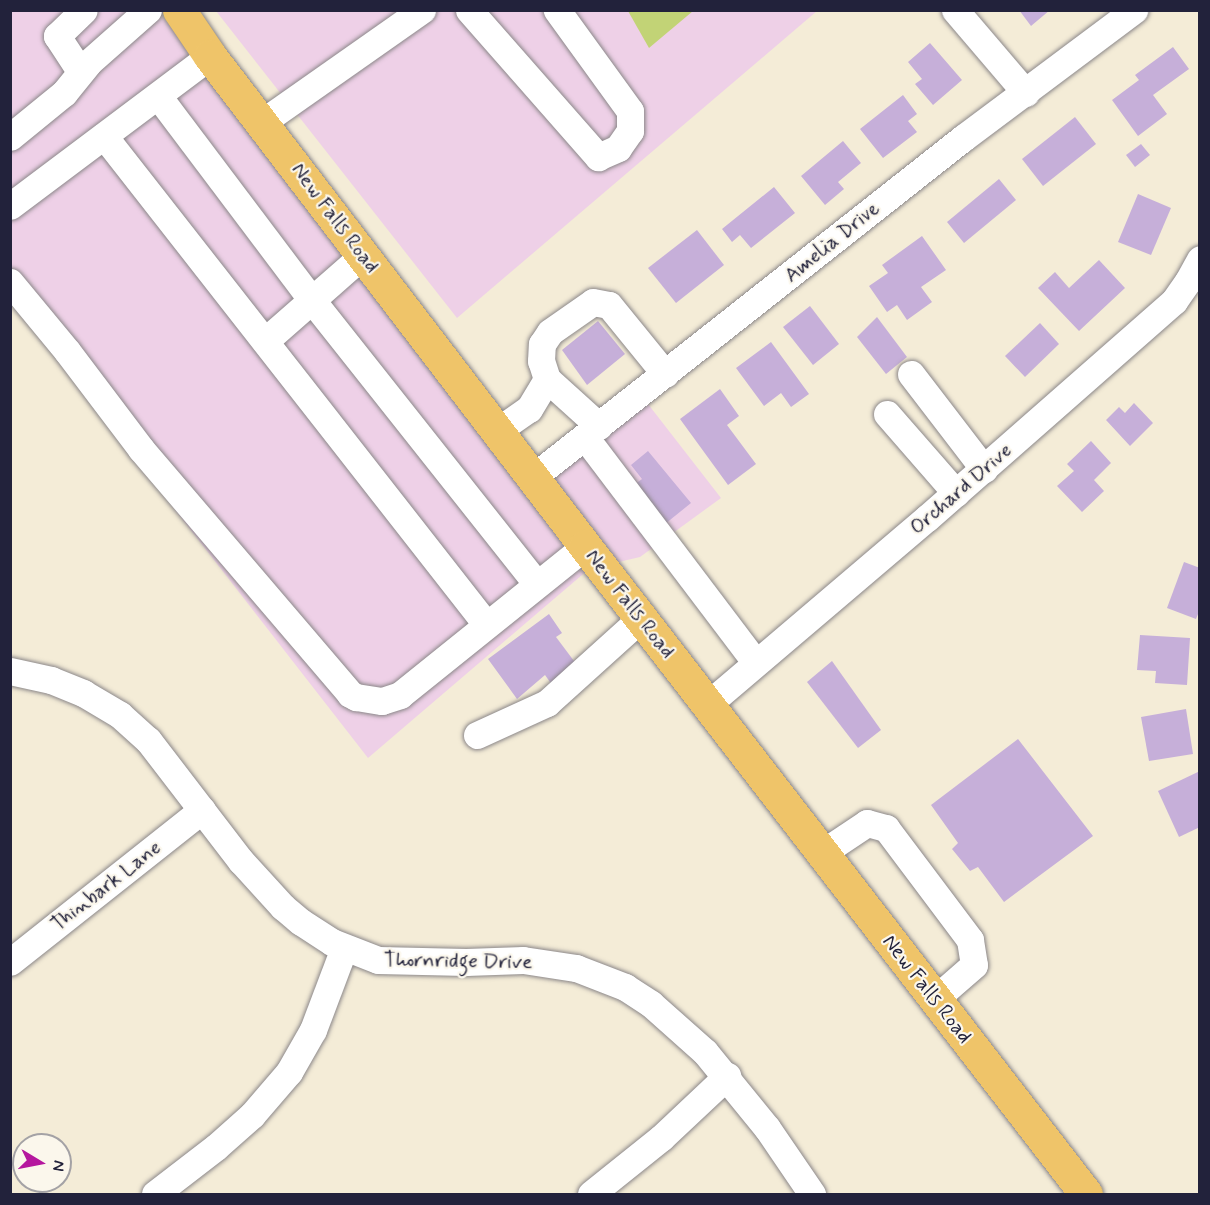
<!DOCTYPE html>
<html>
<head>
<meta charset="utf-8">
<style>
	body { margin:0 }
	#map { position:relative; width:1210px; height:1205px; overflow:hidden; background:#f4ecd7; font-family:Mynerve,sans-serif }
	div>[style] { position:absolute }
	.built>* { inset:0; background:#eed0e7 }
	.green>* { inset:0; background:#c2d376 }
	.building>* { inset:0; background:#c6afd9 }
	.roads { filter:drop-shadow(0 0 2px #8b8789) drop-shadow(0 0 2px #8b8789) }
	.minor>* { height:27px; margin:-13.5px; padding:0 13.5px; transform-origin:13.5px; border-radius:13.5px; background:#fff }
	.major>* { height:33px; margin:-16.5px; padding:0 16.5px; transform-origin:16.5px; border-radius:16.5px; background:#efc469 }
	span { translate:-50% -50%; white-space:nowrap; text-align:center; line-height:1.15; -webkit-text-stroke:4.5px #fbf7ec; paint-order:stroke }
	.street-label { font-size:21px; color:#22223b }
	.frame { position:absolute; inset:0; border:12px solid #22223b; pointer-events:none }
	.north { position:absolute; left:12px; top:1133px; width:60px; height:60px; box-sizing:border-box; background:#fbf7ec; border:2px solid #a4a2a5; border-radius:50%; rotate:100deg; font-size:16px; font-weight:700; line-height:24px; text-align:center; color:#22223b }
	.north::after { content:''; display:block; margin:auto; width:21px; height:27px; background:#b5179e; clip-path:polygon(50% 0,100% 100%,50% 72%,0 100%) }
</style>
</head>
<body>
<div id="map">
	<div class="built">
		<div style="clip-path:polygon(11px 11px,158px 11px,531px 492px,648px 404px,721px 498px,640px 557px,589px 569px,368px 758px,11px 299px)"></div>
		<div style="clip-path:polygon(216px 11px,817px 11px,457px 318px)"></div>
	</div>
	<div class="green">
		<div style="clip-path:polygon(628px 11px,693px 11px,649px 48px)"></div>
	</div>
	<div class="building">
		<div style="clip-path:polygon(1019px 10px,1050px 10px,1031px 26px)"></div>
		<div style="clip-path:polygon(930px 43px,962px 80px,933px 105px,915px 84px,922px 79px,908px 62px)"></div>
		<div style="clip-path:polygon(1173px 47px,1189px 69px,1153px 95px,1167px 114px,1138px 136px,1112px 100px,1139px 80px,1135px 75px)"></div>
		<div style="clip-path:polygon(903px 95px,917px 114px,908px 121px,917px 132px,883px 158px,860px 129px)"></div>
		<div style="clip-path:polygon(1075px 117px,1096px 144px,1043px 186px,1022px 159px)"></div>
		<div style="clip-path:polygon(843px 141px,861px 163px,838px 182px,844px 189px,825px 205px,801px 176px)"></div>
		<div style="clip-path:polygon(1141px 144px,1150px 155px,1135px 167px,1126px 155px)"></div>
		<div style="clip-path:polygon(999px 179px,1016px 200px,964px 243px,947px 222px)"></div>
		<div style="clip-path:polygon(774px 187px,795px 213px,751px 248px,740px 235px,732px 242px,722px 229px)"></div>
		<div style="clip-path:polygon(1138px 194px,1171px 208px,1151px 255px,1118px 242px)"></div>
		<div style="clip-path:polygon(697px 230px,724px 265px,676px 303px,648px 268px)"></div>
		<div style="clip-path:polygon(922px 236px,946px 270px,921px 287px,932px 302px,907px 320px,897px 305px,887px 312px,869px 286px,888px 273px,882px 265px)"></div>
		<div style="clip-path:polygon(1099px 260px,1125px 288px,1079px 331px,1038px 288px,1055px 272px,1069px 288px)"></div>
		<div style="clip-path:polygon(810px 306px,839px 344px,813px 365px,783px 327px)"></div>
		<div style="clip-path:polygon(877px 317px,907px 357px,886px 374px,857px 337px)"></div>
		<div style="clip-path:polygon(598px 321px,625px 354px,587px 385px,562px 350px)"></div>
		<div style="clip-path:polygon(1040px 323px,1059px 344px,1025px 377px,1005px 356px)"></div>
		<div style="clip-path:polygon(771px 342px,809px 394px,791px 407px,781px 393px,764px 406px,736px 368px)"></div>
		<div style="clip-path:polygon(720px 389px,739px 416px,727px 425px,756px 464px,728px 485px,680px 419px)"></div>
		<div style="clip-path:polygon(1134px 403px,1153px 423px,1130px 446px,1106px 420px,1119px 407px,1125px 413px)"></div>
		<div style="clip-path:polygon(1091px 441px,1111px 463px,1094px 480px,1104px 491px,1082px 512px,1057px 486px,1074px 471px,1067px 464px)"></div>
		<div style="clip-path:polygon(648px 451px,691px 503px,665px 524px,634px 485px,642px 479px,631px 465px)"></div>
		<div style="clip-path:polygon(1184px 562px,1200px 568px,1200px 609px,1196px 619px,1167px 608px)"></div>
		<div style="clip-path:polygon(549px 614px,562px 633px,556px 637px,580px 669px,555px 689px,545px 675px,517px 699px,488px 659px)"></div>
		<div style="clip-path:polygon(1140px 635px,1190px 638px,1187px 685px,1155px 683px,1156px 671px,1137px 670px)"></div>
		<div style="clip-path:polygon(832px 661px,881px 730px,858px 748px,807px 682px)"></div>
		<div style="clip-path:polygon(1186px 709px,1193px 754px,1149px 761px,1141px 717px)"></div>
		<div style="clip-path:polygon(1018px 739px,1093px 836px,1004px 902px,978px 867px,970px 871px,952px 849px,958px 843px,931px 805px)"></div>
		<div style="clip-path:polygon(1200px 771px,1200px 827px,1179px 837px,1158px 791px)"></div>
	</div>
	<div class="roads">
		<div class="minor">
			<div style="left:469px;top:10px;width:196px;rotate:48.7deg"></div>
			<div style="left:598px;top:157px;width:22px;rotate:-24deg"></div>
			<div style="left:618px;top:148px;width:21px;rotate:-55deg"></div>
			<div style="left:630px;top:131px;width:20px;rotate:-90deg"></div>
			<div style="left:630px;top:111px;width:125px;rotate:-125.9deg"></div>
			<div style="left:955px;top:10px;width:109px;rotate:49.5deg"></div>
			<div style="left:80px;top:71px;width:42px;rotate:-123.3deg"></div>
			<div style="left:57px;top:36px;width:37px;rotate:-44deg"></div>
			<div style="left:158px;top:96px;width:254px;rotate:53deg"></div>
			<div style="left:311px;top:299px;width:364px;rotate:51.6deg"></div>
			<div style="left:261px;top:123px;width:197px;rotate:-35.1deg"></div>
			<div style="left:104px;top:136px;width:620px;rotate:51.95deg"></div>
			<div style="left:10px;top:137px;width:70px;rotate:-39.2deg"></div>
			<div style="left:64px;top:93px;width:38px;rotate:-51deg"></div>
			<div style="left:88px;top:63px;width:80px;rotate:-41.5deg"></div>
			<div style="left:10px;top:206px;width:250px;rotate:-36.9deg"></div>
			<div style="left:10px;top:282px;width:89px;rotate:50.4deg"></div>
			<div style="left:67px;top:351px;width:123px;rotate:52.9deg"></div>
			<div style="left:141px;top:449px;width:322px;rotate:49.5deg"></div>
			<div style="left:350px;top:694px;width:7px;rotate:27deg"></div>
			<div style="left:356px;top:697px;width:26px;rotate:9deg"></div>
			<div style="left:382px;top:701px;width:19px;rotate:-18deg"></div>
			<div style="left:400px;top:695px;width:238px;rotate:-38.8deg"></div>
			<div style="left:265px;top:341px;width:130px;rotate:-41.3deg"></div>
			<div style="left:911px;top:374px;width:120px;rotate:52.5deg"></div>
			<div style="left:547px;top:379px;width:19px;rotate:-108deg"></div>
			<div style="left:541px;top:361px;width:17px;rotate:-87deg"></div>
			<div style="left:542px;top:344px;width:14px;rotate:-56deg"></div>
			<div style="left:550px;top:332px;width:52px;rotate:-34.9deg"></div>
			<div style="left:593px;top:302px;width:16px;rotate:11deg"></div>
			<div style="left:609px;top:305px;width:89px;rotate:50.9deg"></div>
			<div style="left:887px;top:414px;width:105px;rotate:48.9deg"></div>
			<div style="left:497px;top:431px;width:39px;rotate:-35deg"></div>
			<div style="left:529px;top:409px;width:35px;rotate:-59deg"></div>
			<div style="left:547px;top:379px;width:70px;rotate:42.1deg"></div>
			<div style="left:585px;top:437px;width:283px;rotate:52.9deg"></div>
			<div style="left:533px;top:477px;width:548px;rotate:-38.25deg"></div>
			<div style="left:963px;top:138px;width:214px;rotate:-36.8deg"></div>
			<div style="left:10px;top:671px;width:42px;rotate:12.4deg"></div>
			<div style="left:51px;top:680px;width:35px;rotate:22deg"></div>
			<div style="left:83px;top:693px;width:43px;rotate:30.7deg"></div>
			<div style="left:120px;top:715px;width:38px;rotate:42deg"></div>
			<div style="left:148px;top:740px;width:153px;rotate:52.5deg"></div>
			<div style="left:241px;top:861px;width:62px;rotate:47.6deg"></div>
			<div style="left:283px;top:907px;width:23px;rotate:40deg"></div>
			<div style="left:301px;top:922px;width:37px;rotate:33deg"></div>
			<div style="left:332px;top:942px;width:49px;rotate:21.4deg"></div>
			<div style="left:378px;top:960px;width:88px;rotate:1.3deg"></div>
			<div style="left:466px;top:962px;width:57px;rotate:-2deg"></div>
			<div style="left:523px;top:960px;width:54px;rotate:8.6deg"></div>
			<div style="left:576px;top:968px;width:53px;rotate:21.2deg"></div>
			<div style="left:625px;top:987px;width:31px;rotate:33deg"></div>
			<div style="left:651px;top:1004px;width:72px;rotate:41.6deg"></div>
			<div style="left:705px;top:1052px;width:98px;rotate:50.8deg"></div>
			<div style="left:767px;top:1128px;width:80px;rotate:55.7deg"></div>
			<div style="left:707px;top:705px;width:289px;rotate:-40.4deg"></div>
			<div style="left:927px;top:518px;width:329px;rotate:-41.3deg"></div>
			<div style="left:1174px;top:301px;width:24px;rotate:-55deg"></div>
			<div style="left:1188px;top:281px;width:25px;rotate:-61deg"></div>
			<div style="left:477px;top:735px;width:77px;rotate:-24.6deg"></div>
			<div style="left:547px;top:703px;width:125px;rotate:-42.1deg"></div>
			<div style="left:822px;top:853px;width:54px;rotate:-33.7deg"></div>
			<div style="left:867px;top:823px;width:20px;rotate:15deg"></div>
			<div style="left:886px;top:828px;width:140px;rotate:53.1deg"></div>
			<div style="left:970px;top:940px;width:25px;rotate:81deg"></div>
			<div style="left:974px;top:965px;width:52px;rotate:138.9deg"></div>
			<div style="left:10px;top:962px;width:245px;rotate:-38.4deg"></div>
			<div style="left:155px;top:1194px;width:77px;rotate:-37.6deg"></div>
			<div style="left:216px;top:1147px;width:48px;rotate:-41.6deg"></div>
			<div style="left:252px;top:1115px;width:57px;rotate:-49.3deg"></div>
			<div style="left:289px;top:1072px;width:48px;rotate:-60.3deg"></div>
			<div style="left:313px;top:1030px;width:88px;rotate:-69.3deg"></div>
			<div style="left:591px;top:1194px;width:90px;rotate:-38.7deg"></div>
			<div style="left:661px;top:1138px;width:91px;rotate:-43.2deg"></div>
		</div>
		<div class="major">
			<div style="left:179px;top:10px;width:55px;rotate:56deg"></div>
			<div style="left:210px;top:56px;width:617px;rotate:52.57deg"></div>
			<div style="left:585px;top:546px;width:819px;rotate:52.29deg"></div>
		</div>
	</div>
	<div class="street-label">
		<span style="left:335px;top:218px;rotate:53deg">New Falls Road</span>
		<span style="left:832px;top:242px;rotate:-39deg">Amelia Drive</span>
		<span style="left:961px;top:489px;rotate:-41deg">Orchard Drive</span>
		<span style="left:630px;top:604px;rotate:52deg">New Falls Road</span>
		<span style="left:106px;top:886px;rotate:-38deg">Thinbark Lane</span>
		<span style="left:458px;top:961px;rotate:1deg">Thornridge Drive</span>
		<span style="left:927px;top:989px;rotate:52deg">New Falls Road</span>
	</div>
	<div class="frame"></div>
	<div class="north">N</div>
</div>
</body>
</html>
